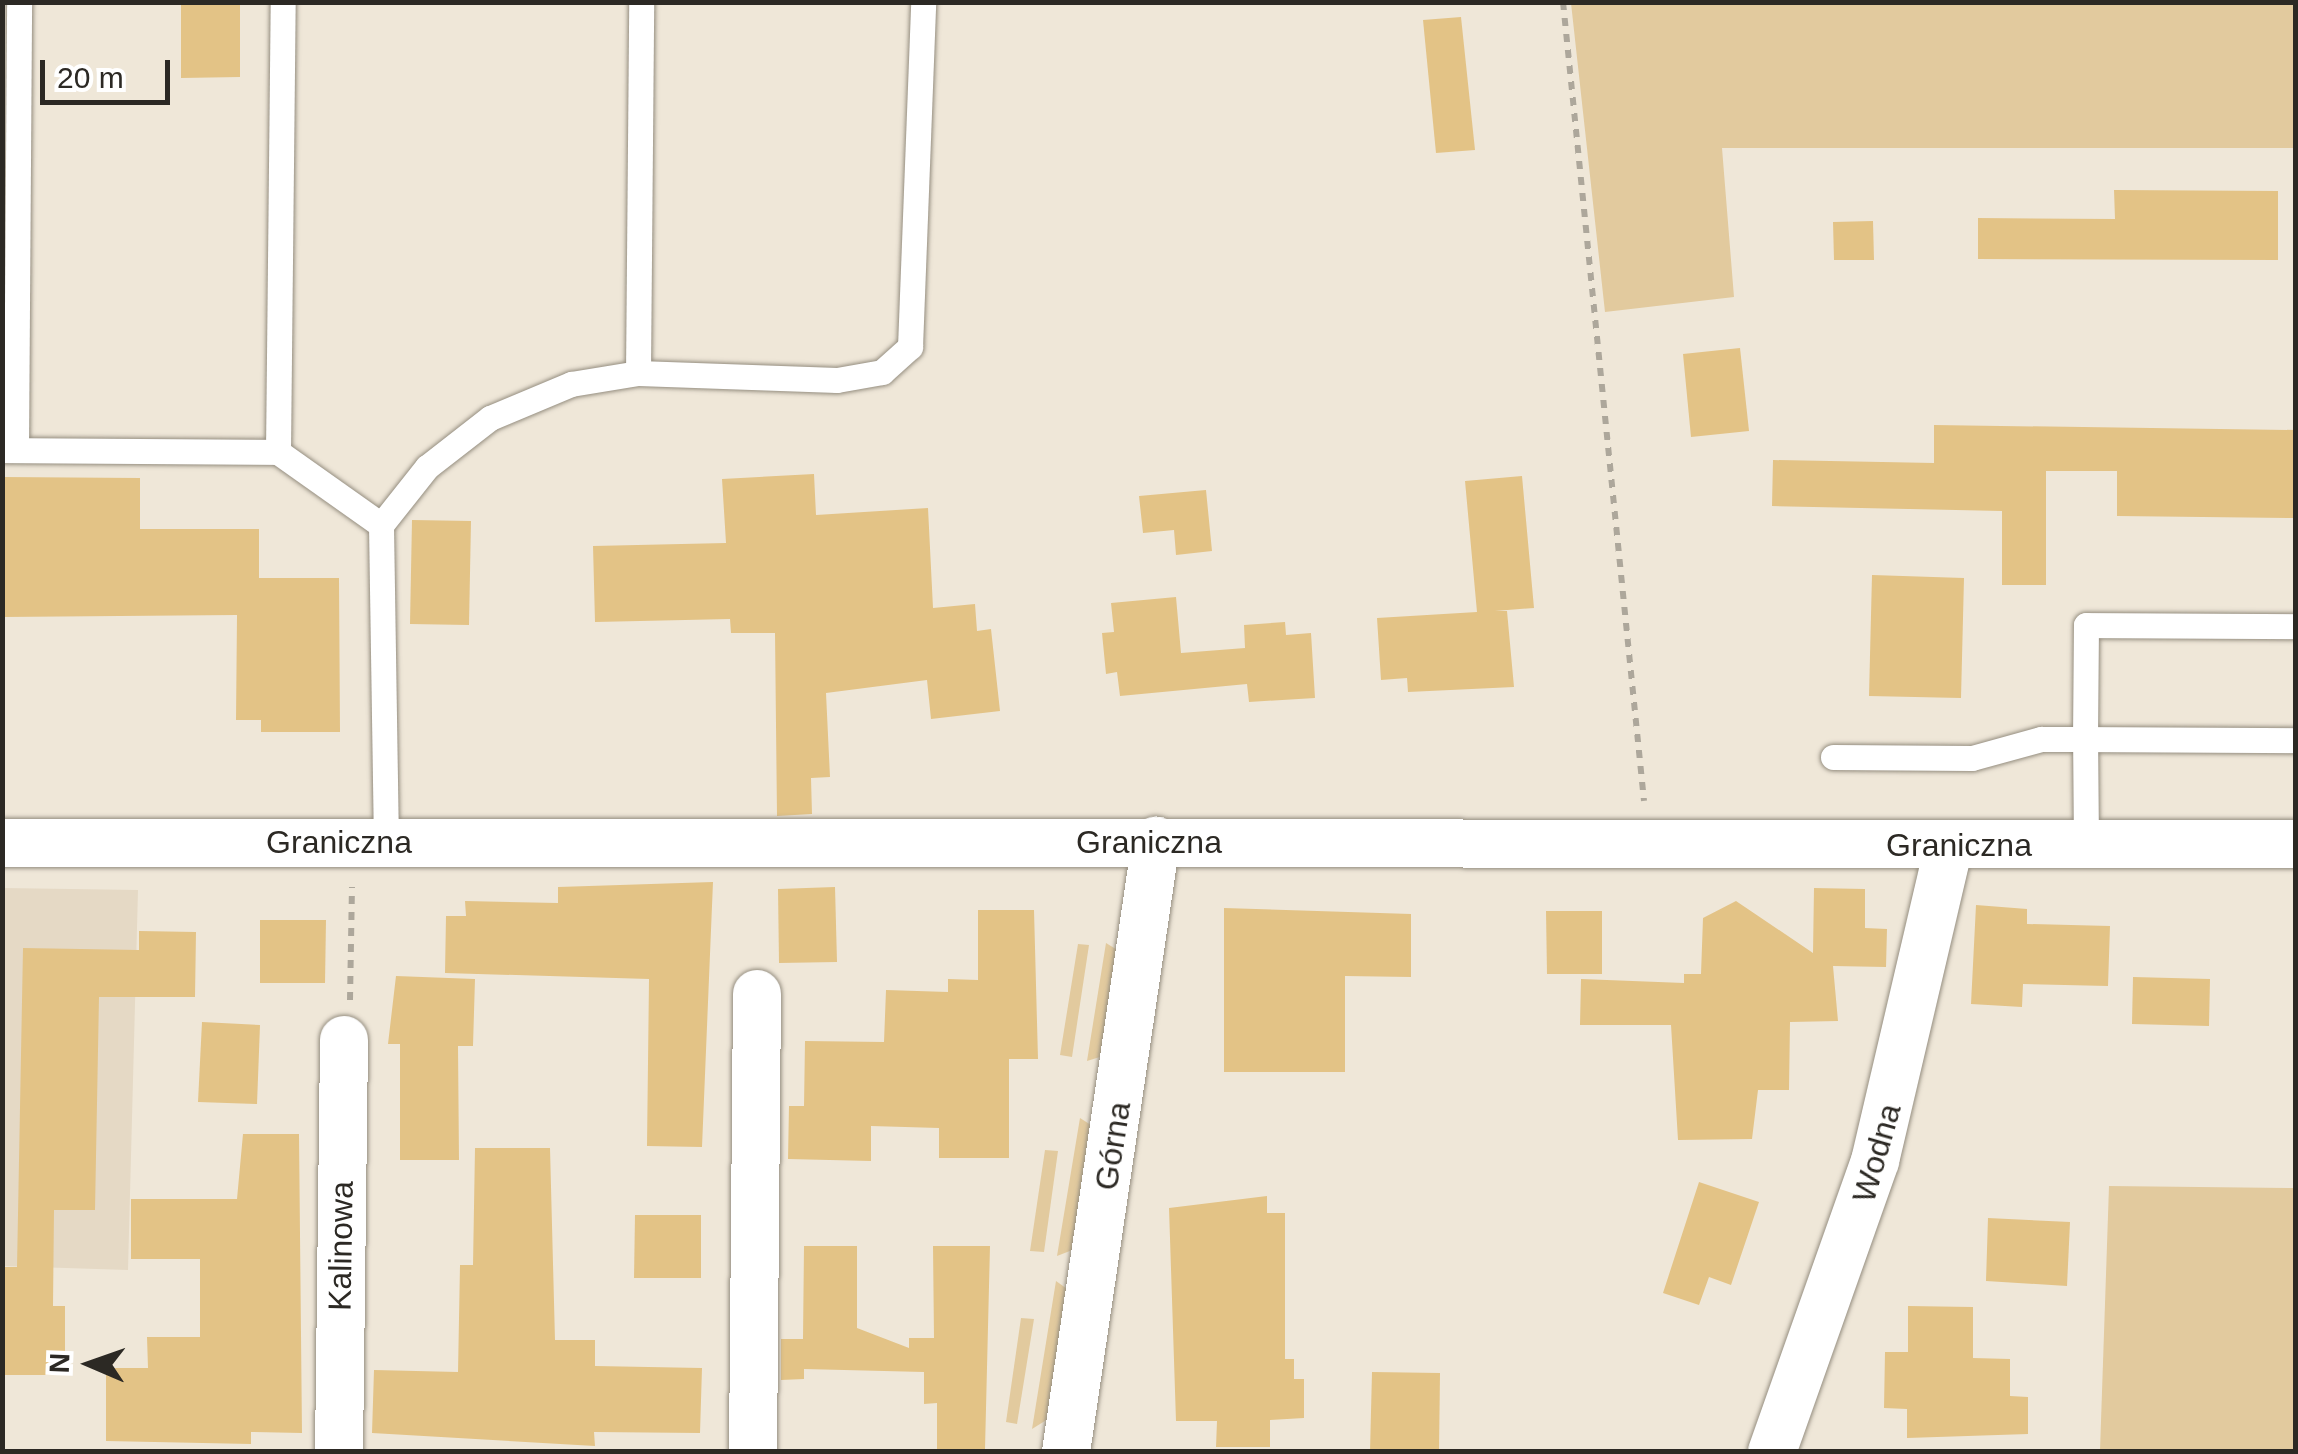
<!DOCTYPE html>
<html>
<head>
<meta charset="utf-8">
<style>
	body { margin:0 }
	#map { position:relative; width:2298px; height:1454px; overflow:hidden; background:#efe7d8; font-family:Arial,sans-serif }
	div>[style] { position:absolute }
	.built>* { inset:0; background:#e5d9c5 }
	.green>* { inset:0; background:#e2ca9e }
	.building>* { inset:0; background:#e3c386 }
	.path>* { height:6px; margin-top:-3px; transform-origin:0; background:repeating-linear-gradient(90deg,#ada79b 0 8px,transparent 0 16px) }
	.roads { filter:drop-shadow(0 0 2px #958e80) drop-shadow(0 0 2px #958e80) }
	.lane>* { height:25px; margin:-12.5px; padding:0 12.5px; transform-origin:12.5px; border-radius:12.5px; background:#fff }
	.street>* { height:48px; margin:-24px; padding:0 24px; transform-origin:24px; border-radius:24px; background:#fff }
	span { translate:-50% -50%; white-space:nowrap; text-align:center; line-height:1.15; -webkit-text-stroke:8px #fff; paint-order:stroke }
	.street-label { font-size:32px; color:#2c2924 }
	.frame { position:absolute; inset:0; border:5px solid #2c2924; pointer-events:none }
	.north { position:absolute; left:40px; top:1314px; width:100px; height:100px; -webkit-text-stroke:8px #fff; paint-order:stroke; rotate:272deg; font-size:28px; font-weight:700; line-height:40px; text-align:center; color:#2c2924 }
	.north::after { content:''; display:block; margin:auto; width:35px; height:45px; background:#2c2924; clip-path:polygon(50% 0,100% 100%,50% 72%,0 100%) }
	.scale { position:absolute; left:40px; top:60px; width:130px; height:45px; box-sizing:border-box; border:5px solid #2c2924; border-top:0; padding-left:12px; font-size:30px; line-height:35px; white-space:nowrap; color:#2c2924; -webkit-text-stroke:8px #fff; paint-order:stroke }
</style>
</head>
<body>
<div id="map">
	<div class="built">
		<div style="clip-path:polygon(3px 888px,138px 890px,128px 1270px,3px 1266px)"></div>
	</div>
	<div class="green">
		<div style="clip-path:polygon(1571px 3px,2295px 3px,2295px 148px,1722px 148px,1734px 297px,1605px 312px)"></div>
		<div style="clip-path:polygon(1106px 943px,1119px 951px,1103px 1056px,1087px 1061px)"></div>
		<div style="clip-path:polygon(1078px 944px,1089px 945px,1072px 1057px,1060px 1055px)"></div>
		<div style="clip-path:polygon(1080px 1118px,1094px 1127px,1075px 1249px,1057px 1256px)"></div>
		<div style="clip-path:polygon(1045px 1150px,1058px 1151px,1044px 1252px,1030px 1251px)"></div>
		<div style="clip-path:polygon(2109px 1186px,2295px 1188px,2295px 1451px,2100px 1451px)"></div>
		<div style="clip-path:polygon(1056px 1281px,1070px 1291px,1048px 1419px,1032px 1429px)"></div>
		<div style="clip-path:polygon(1021px 1318px,1034px 1319px,1017px 1424px,1006px 1422px)"></div>
	</div>
	<div class="building">
		<div style="clip-path:polygon(181px 2px,240px 2px,240px 77px,181px 78px)"></div>
		<div style="clip-path:polygon(1461px 17px,1475px 150px,1436px 153px,1423px 20px)"></div>
		<div style="clip-path:polygon(2114px 190px,2278px 191px,2278px 260px,1978px 259px,1978px 218px,2115px 219px)"></div>
		<div style="clip-path:polygon(1873px 221px,1874px 260px,1834px 260px,1833px 222px)"></div>
		<div style="clip-path:polygon(1740px 348px,1749px 431px,1691px 437px,1683px 354px)"></div>
		<div style="clip-path:polygon(1934px 425px,2296px 430px,2296px 518px,2117px 516px,2117px 471px,2046px 471px,2046px 585px,2002px 585px,2002px 511px,1772px 506px,1773px 460px,1934px 463px)"></div>
		<div style="clip-path:polygon(814px 474px,816px 515px,928px 508px,933px 608px,975px 604px,977px 631px,991px 629px,1000px 711px,931px 719px,927px 680px,826px 693px,830px 777px,811px 778px,812px 814px,777px 816px,775px 633px,731px 633px,730px 619px,595px 622px,593px 546px,726px 543px,722px 479px)"></div>
		<div style="clip-path:polygon(1522px 476px,1534px 608px,1495px 611px,1507px 611px,1514px 687px,1408px 692px,1407px 678px,1381px 680px,1377px 618px,1477px 612px,1465px 481px)"></div>
		<div style="clip-path:polygon(2px 477px,140px 478px,140px 529px,259px 529px,259px 578px,339px 578px,340px 732px,261px 732px,261px 720px,236px 720px,237px 615px,2px 617px)"></div>
		<div style="clip-path:polygon(1206px 490px,1212px 551px,1176px 555px,1174px 530px,1143px 533px,1139px 496px)"></div>
		<div style="clip-path:polygon(412px 520px,471px 521px,469px 625px,410px 624px)"></div>
		<div style="clip-path:polygon(1872px 575px,1964px 578px,1961px 698px,1869px 696px)"></div>
		<div style="clip-path:polygon(1176px 597px,1181px 653px,1245px 648px,1244px 625px,1285px 622px,1286px 635px,1311px 633px,1315px 698px,1249px 702px,1247px 684px,1120px 696px,1117px 672px,1106px 674px,1102px 633px,1114px 632px,1111px 603px)"></div>
		<div style="clip-path:polygon(713px 882px,702px 1147px,647px 1146px,649px 979px,445px 973px,446px 916px,466px 916px,465px 901px,558px 903px,558px 887px)"></div>
		<div style="clip-path:polygon(835px 887px,837px 962px,779px 963px,778px 889px)"></div>
		<div style="clip-path:polygon(1814px 888px,1865px 889px,1865px 928px,1887px 929px,1886px 967px,1833px 966px,1838px 1021px,1790px 1022px,1789px 1090px,1758px 1090px,1752px 1139px,1678px 1140px,1671px 1025px,1580px 1025px,1581px 979px,1684px 983px,1684px 974px,1701px 974px,1703px 918px,1736px 901px,1813px 953px)"></div>
		<div style="clip-path:polygon(1976px 905px,2027px 909px,2027px 924px,2110px 926px,2108px 986px,2023px 984px,2022px 1007px,1971px 1004px)"></div>
		<div style="clip-path:polygon(1224px 908px,1411px 914px,1411px 977px,1345px 976px,1345px 1072px,1224px 1072px)"></div>
		<div style="clip-path:polygon(978px 910px,1034px 910px,1038px 1059px,1009px 1059px,1009px 1158px,939px 1158px,939px 1128px,871px 1126px,871px 1161px,788px 1159px,789px 1106px,804px 1106px,805px 1041px,884px 1042px,886px 990px,948px 992px,948px 979px,978px 980px)"></div>
		<div style="clip-path:polygon(1546px 911px,1602px 911px,1602px 974px,1547px 974px)"></div>
		<div style="clip-path:polygon(260px 920px,326px 920px,325px 983px,260px 983px)"></div>
		<div style="clip-path:polygon(139px 931px,196px 932px,195px 997px,99px 997px,95px 1210px,54px 1210px,53px 1306px,65px 1306px,65px 1375px,2px 1375px,2px 1267px,17px 1267px,23px 948px,139px 950px)"></div>
		<div style="clip-path:polygon(396px 976px,475px 979px,473px 1046px,458px 1046px,459px 1160px,400px 1160px,400px 1044px,388px 1044px)"></div>
		<div style="clip-path:polygon(2133px 977px,2210px 979px,2209px 1026px,2132px 1024px)"></div>
		<div style="clip-path:polygon(202px 1022px,260px 1025px,257px 1104px,198px 1102px)"></div>
		<div style="clip-path:polygon(243px 1134px,299px 1134px,302px 1433px,251px 1432px,251px 1444px,106px 1441px,106px 1368px,148px 1368px,147px 1337px,200px 1337px,200px 1259px,131px 1259px,131px 1199px,237px 1199px)"></div>
		<div style="clip-path:polygon(475px 1148px,550px 1148px,555px 1340px,595px 1340px,595px 1366px,702px 1368px,700px 1433px,594px 1432px,595px 1446px,372px 1433px,374px 1370px,458px 1372px,460px 1265px,473px 1265px)"></div>
		<div style="clip-path:polygon(1699px 1182px,1759px 1202px,1731px 1285px,1709px 1277px,1699px 1305px,1663px 1293px)"></div>
		<div style="clip-path:polygon(1267px 1196px,1267px 1213px,1285px 1213px,1285px 1359px,1294px 1359px,1294px 1379px,1304px 1379px,1304px 1418px,1270px 1420px,1270px 1447px,1216px 1447px,1217px 1421px,1176px 1421px,1169px 1208px)"></div>
		<div style="clip-path:polygon(635px 1215px,701px 1215px,701px 1278px,634px 1278px)"></div>
		<div style="clip-path:polygon(1988px 1218px,2070px 1222px,2067px 1286px,1986px 1281px)"></div>
		<div style="clip-path:polygon(804px 1246px,857px 1246px,857px 1328px,909px 1348px,909px 1338px,934px 1338px,933px 1246px,990px 1246px,985px 1449px,937px 1450px,937px 1403px,924px 1404px,924px 1372px,804px 1369px,804px 1379px,781px 1380px,781px 1339px,803px 1339px)"></div>
		<div style="clip-path:polygon(1908px 1306px,1973px 1307px,1973px 1358px,2010px 1359px,2010px 1396px,2028px 1397px,2028px 1434px,1907px 1438px,1907px 1409px,1884px 1408px,1885px 1352px,1908px 1352px)"></div>
		<div style="clip-path:polygon(1372px 1372px,1440px 1373px,1439px 1452px,1370px 1452px)"></div>
	</div>
	<div class="path">
		<div style="left:1563px;top:2px;width:803px;rotate:84.21deg"></div>
		<div style="left:350px;top:1000px;width:113px;rotate:-89deg"></div>
	</div>
	<div class="roads">
		<div class="lane">
			<div style="left:638px;top:373px;width:371px;rotate:-89.5deg"></div>
			<div style="left:2px;top:450px;width:276px;rotate:0.4deg"></div>
			<div style="left:278px;top:452px;width:126px;rotate:35.3deg"></div>
			<div style="left:381px;top:525px;width:317px;rotate:89.1deg"></div>
			<div style="left:16px;top:450px;width:448px;rotate:-89.6deg"></div>
			<div style="left:278px;top:452px;width:450px;rotate:-89.4deg"></div>
			<div style="left:381px;top:525px;width:74px;rotate:-51.6deg"></div>
			<div style="left:427px;top:467px;width:80px;rotate:-37.9deg"></div>
			<div style="left:490px;top:418px;width:88px;rotate:-22.8deg"></div>
			<div style="left:571px;top:384px;width:68px;rotate:-9.3deg"></div>
			<div style="left:638px;top:373px;width:199px;rotate:2deg"></div>
			<div style="left:837px;top:380px;width:46px;rotate:-10.1deg"></div>
			<div style="left:882px;top:372px;width:38px;rotate:-42deg"></div>
			<div style="left:910px;top:347px;width:345px;rotate:-87.8deg"></div>
			<div style="left:1833px;top:757px;width:139px;rotate:0.4deg"></div>
			<div style="left:1972px;top:758px;width:72px;rotate:-15.4deg"></div>
			<div style="left:2041px;top:739px;width:44px"></div>
			<div style="left:2085px;top:739px;width:114px;rotate:-89.5deg"></div>
			<div style="left:2086px;top:625px;width:210px;rotate:0.3deg"></div>
			<div style="left:2086px;top:845px;width:106px;rotate:-90.5deg"></div>
			<div style="left:2085px;top:739px;width:211px;rotate:0.3deg"></div>
		</div>
		<div class="street">
			<div style="left:2px;top:843px;width:2294px;rotate:0.02deg"></div>
			<div style="left:339px;top:1452px;width:412px;rotate:-89.3deg"></div>
			<div style="left:753px;top:1452px;width:458px;rotate:-89.5deg"></div>
			<div style="left:1066px;top:1452px;width:618px;rotate:-81.62deg"></div>
			<div style="left:1772px;top:1452px;width:309px;rotate:-70.5deg"></div>
			<div style="left:1875px;top:1161px;width:325px;rotate:-76.8deg"></div>
		</div>
	</div>
	<div class="street-label">
		<span style="left:339px;top:842px">Graniczna</span>
		<span style="left:1149px;top:842px">Graniczna</span>
		<span style="left:1959px;top:845px">Graniczna</span>
		<span style="left:1113px;top:1146px;rotate:-81deg">Górna</span>
		<span style="left:1877px;top:1153px;rotate:-74deg">Wodna</span>
		<span style="left:341px;top:1246px;rotate:-89deg">Kalinowa</span>
	</div>
	<div class="frame"></div>
	<div class="north">N</div>
	<div class="scale">20 m</div>
</div>
</body>
</html>
